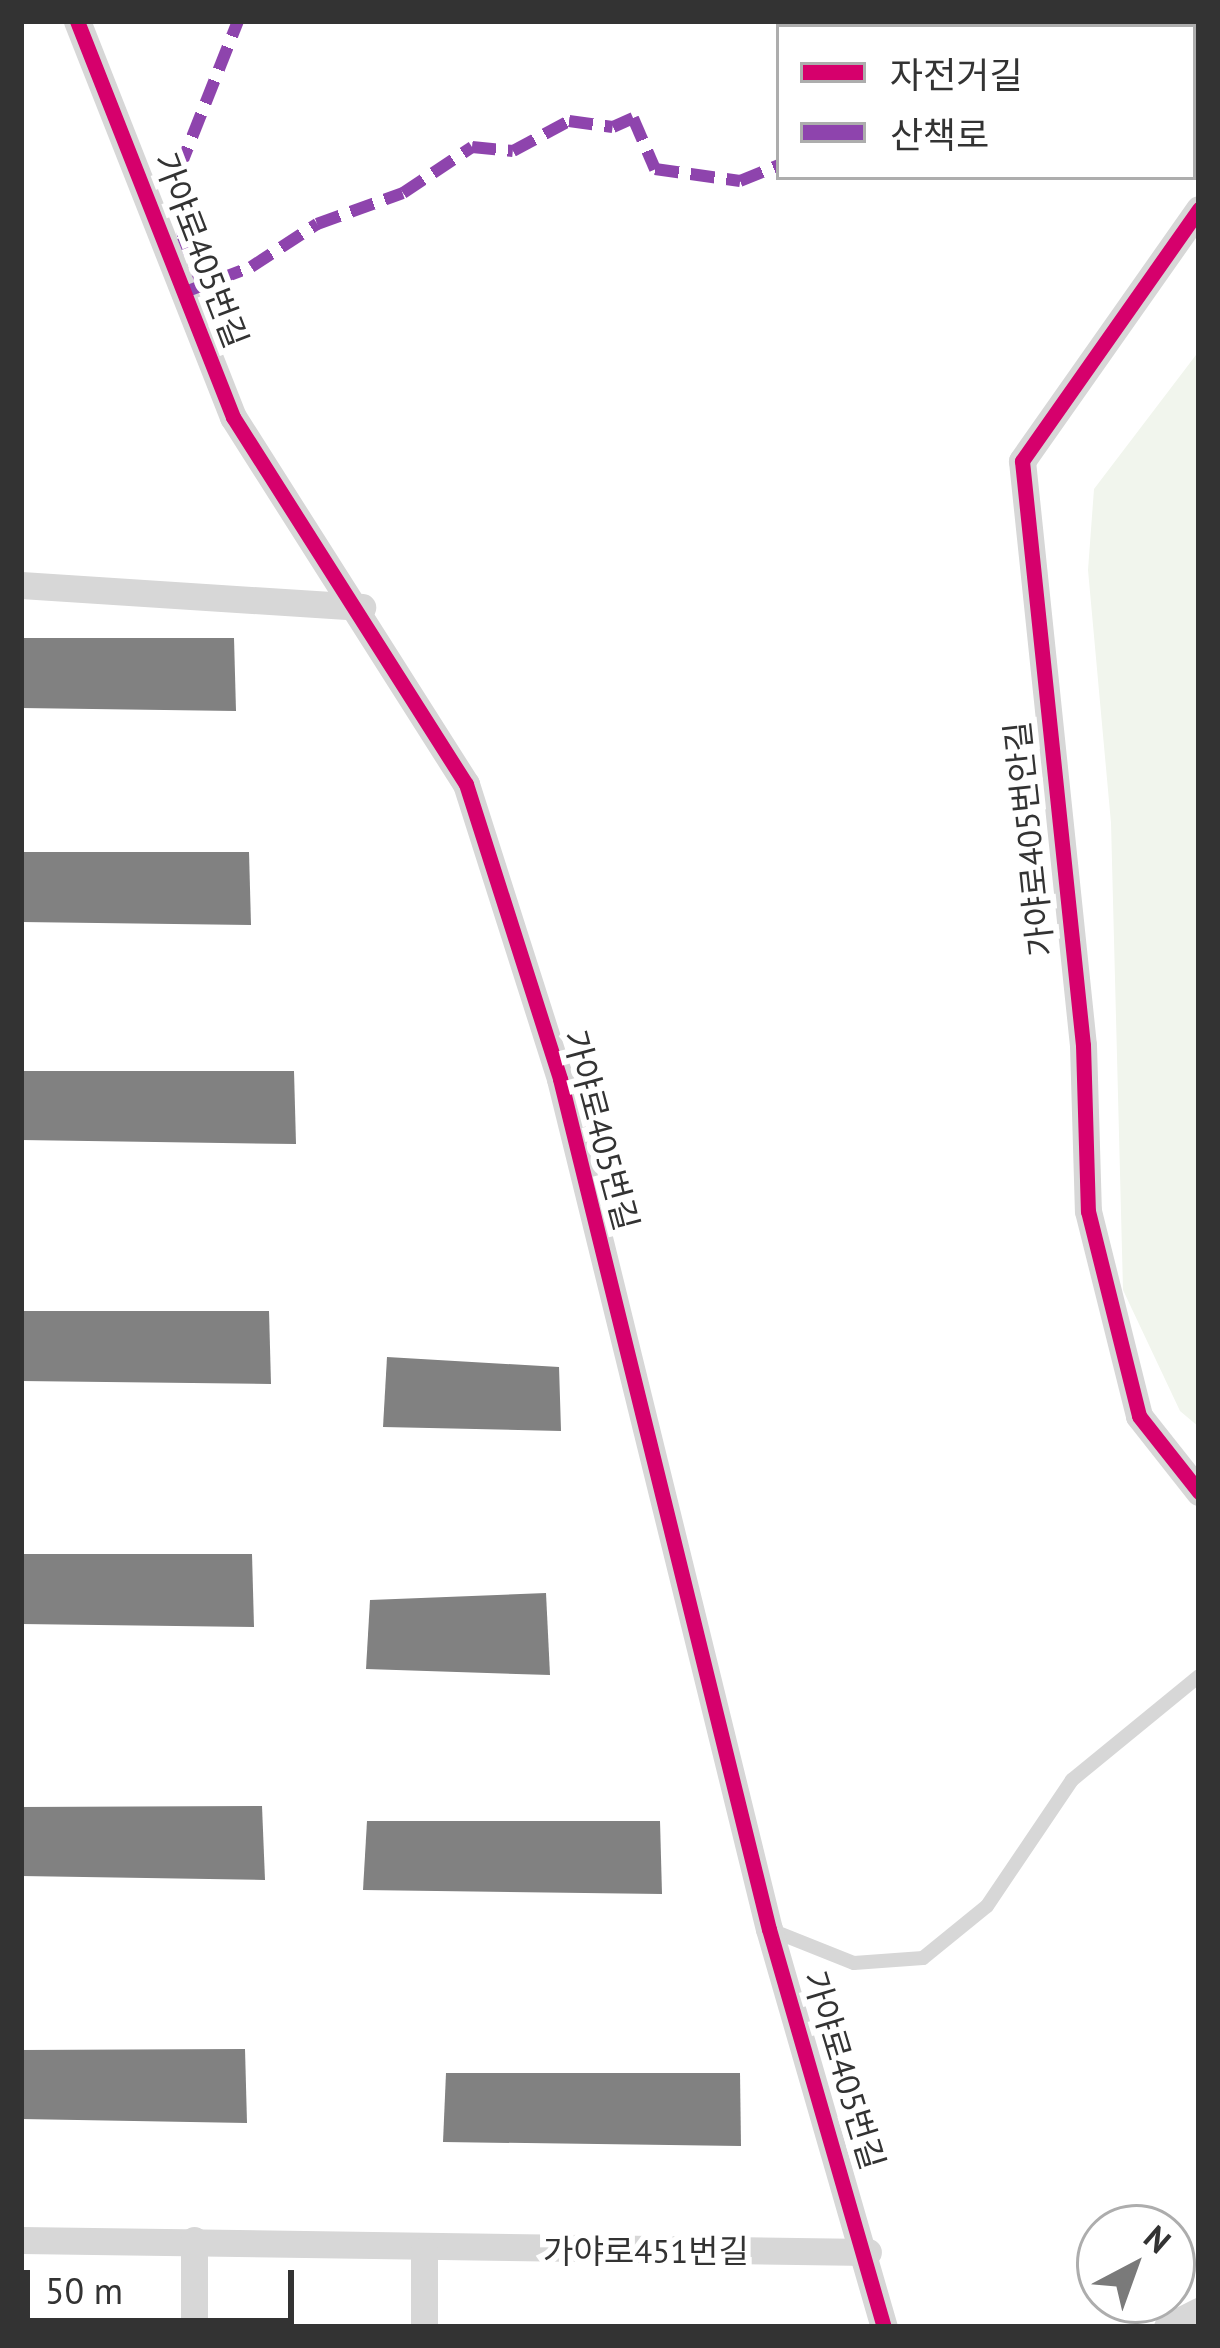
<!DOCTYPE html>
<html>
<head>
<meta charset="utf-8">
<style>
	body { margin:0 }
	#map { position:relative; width:1220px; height:2348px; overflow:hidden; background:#fff; font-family:"PT Sans","Noto Sans KR",sans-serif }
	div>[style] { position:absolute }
	.green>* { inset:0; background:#f1f5ed }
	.building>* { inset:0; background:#818181 }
	.service>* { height:14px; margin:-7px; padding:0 7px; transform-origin:7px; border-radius:7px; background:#d7d7d7 }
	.minor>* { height:27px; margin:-13.5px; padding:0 13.5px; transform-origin:13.5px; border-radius:13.5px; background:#d7d7d7 }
	.quiet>* { height:12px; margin-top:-6px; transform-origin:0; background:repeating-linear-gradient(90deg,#8e44ad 0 24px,transparent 0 36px) }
	.cycleway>* { height:15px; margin:-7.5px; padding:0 7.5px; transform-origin:7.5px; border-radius:7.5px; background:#d6006c }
	span { translate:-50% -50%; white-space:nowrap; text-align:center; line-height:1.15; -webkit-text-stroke:12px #fff; paint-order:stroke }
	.street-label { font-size:33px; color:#333 }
	.frame { position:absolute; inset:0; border:24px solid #333; pointer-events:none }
	.legend { position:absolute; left:776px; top:24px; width:420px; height:156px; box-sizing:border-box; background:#fff; border:3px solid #adadad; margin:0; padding:15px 21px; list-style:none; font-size:36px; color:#333 }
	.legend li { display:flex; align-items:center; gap:24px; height:60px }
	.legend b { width:60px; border:3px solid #adadad }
	.north { position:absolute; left:1076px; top:2204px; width:120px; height:120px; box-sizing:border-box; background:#fff; border:3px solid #adadad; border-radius:50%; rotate:41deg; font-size:33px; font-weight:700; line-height:48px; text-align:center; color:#333 }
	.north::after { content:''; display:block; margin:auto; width:42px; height:54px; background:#7a7a7a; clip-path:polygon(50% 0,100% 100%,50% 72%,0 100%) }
	.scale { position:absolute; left:24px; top:2270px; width:270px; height:54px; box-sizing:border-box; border:6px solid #333; border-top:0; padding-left:15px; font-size:36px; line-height:42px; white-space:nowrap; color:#333; -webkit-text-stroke:9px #fff; paint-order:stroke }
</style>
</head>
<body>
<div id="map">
	<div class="green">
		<div style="clip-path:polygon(1199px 351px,1199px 1427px,1180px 1411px,1123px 1290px,1111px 823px,1088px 570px,1094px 489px)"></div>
	</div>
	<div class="building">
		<div style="clip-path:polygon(21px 638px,234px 638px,236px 711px,21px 708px)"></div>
		<div style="clip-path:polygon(21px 852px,249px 852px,251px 925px,21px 922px)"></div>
		<div style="clip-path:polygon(21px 1071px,294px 1071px,296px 1144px,21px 1140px)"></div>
		<div style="clip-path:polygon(21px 1311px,269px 1311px,271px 1384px,21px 1381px)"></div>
		<div style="clip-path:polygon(387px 1357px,559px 1367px,561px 1431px,383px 1427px)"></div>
		<div style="clip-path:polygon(21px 1554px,252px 1554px,254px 1627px,21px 1624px)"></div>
		<div style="clip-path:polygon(546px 1593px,550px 1675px,366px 1669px,370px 1600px)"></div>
		<div style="clip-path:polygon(262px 1806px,265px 1880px,21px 1876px,21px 1807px)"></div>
		<div style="clip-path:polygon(367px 1821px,660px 1821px,662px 1894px,363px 1890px)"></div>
		<div style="clip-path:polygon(245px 2049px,247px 2123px,21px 2119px,21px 2050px)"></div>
		<div style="clip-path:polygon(446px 2073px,740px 2073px,741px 2146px,443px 2142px)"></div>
	</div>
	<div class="service">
		<div style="left:771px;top:1930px;width:89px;rotate:21.7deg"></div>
		<div style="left:854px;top:1963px;width:69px;rotate:-4.1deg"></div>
		<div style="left:923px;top:1958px;width:82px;rotate:-39.1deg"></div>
		<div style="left:987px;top:1906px;width:152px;rotate:-56deg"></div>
		<div style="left:1072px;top:1780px;width:164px;rotate:-39.3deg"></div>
	</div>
	<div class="minor">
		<div style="left:77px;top:21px;width:426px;rotate:68.5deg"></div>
		<div style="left:233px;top:417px;width:435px;rotate:57.6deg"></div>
		<div style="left:466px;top:784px;width:310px;rotate:72.3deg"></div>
		<div style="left:560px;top:1079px;width:875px;rotate:76.19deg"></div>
		<div style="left:769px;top:1929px;width:414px;rotate:73.9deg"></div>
		<div style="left:1199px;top:209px;width:308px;rotate:125.1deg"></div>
		<div style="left:1022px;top:461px;width:587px;rotate:84.04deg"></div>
		<div style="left:1083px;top:1045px;width:166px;rotate:88.3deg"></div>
		<div style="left:1088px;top:1211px;width:211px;rotate:76deg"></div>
		<div style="left:1139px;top:1416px;width:97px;rotate:51.7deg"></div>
		<div style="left:21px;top:585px;width:342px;rotate:3.7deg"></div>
		<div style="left:21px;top:2240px;width:847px;rotate:0.81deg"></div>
		<div style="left:194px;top:2240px;width:87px;rotate:90deg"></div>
		<div style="left:424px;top:2250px;width:77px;rotate:90deg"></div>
		<div style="left:1167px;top:2327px;width:36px;rotate:-27deg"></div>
	</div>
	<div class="quiet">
		<div style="left:883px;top:27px;width:6px;rotate:-72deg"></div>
		<div style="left:203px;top:287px;width:54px;rotate:-111.8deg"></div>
		<div style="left:183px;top:237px;width:67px;rotate:-93.4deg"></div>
		<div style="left:179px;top:170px;width:160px;rotate:-68.4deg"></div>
		<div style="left:185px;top:292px;width:71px;rotate:-20.7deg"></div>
		<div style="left:251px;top:267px;width:79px;rotate:-33.1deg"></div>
		<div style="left:317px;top:224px;width:91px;rotate:-19.8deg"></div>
		<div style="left:403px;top:193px;width:83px;rotate:-33.7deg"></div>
		<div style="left:472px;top:147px;width:41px;rotate:5.6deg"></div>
		<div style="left:513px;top:151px;width:64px;rotate:-28.2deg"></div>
		<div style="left:569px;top:121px;width:44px;rotate:7.8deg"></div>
		<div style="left:613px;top:127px;width:22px;rotate:-24deg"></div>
		<div style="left:633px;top:118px;width:56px;rotate:66.7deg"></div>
		<div style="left:655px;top:169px;width:86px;rotate:8deg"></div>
		<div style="left:740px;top:181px;width:42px;rotate:-22.3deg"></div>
	</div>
	<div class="cycleway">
		<div style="left:77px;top:21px;width:426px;rotate:68.5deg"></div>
		<div style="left:233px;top:417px;width:435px;rotate:57.6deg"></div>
		<div style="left:466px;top:784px;width:310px;rotate:72.3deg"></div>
		<div style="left:560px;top:1079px;width:875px;rotate:76.19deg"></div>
		<div style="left:769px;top:1929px;width:414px;rotate:73.9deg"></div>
		<div style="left:1199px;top:209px;width:308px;rotate:125.1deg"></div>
		<div style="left:1022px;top:461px;width:587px;rotate:84.04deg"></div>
		<div style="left:1083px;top:1045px;width:166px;rotate:88.3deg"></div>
		<div style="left:1088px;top:1211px;width:211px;rotate:76deg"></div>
		<div style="left:1139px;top:1416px;width:97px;rotate:51.7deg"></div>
	</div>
	<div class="street-label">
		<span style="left:201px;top:250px;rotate:69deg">가야로405번길</span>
		<span style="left:1029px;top:839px;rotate:-96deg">가야로405번안길</span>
		<span style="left:601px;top:1130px;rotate:75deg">가야로405번길</span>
		<span style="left:844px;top:2070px;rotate:73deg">가야로405번길</span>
		<span style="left:646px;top:2251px">가야로451번길</span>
	</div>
	<div class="frame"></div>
	<ul class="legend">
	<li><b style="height:15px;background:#d6006c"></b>자전거길</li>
	<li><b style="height:15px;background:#8e44ad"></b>산책로</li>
	</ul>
	<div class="north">N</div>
	<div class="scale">50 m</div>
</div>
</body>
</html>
